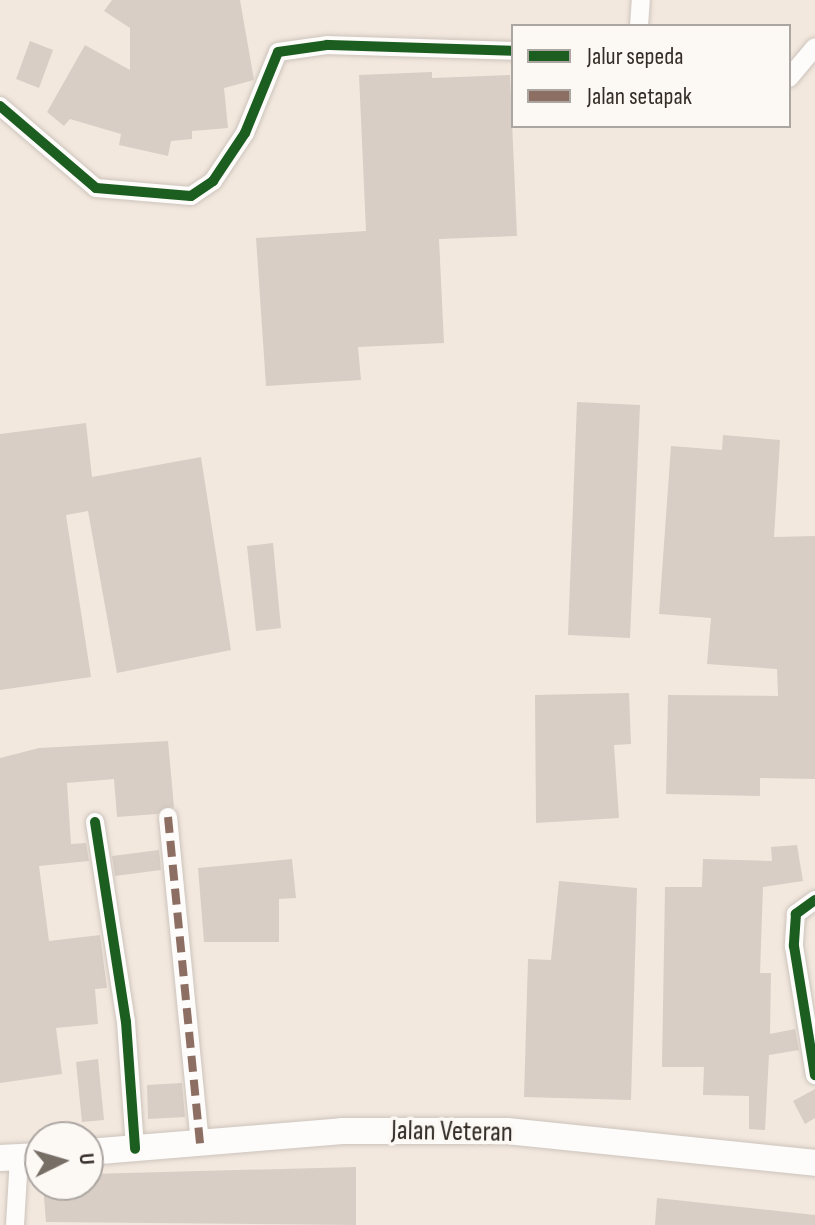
<!DOCTYPE html>
<html>
<head>
<meta charset="utf-8">
<style>
	body { margin:0 }
	#map { position:relative; width:815px; height:1225px; overflow:hidden; background:#f3e8de; font-family:"Sofia Sans Condensed",sans-serif }
	div>[style] { position:absolute }
	.building>* { inset:0; background:#d8cec5 }
	.roads { filter:drop-shadow(0 0 2px #ccc4bc) drop-shadow(0 0 2px #ccc4bc) }
	.minor>* { height:18px; margin:-9px; padding:0 9px; transform-origin:9px; border-radius:9px; background:#fdfcfa }
	.secondary>* { height:26px; margin:-13px; padding:0 13px; transform-origin:13px; border-radius:13px; background:#fdfcfa }
	.quiet>* { height:8px; margin-top:-4px; transform-origin:0; background:repeating-linear-gradient(90deg,#8d6e63 0 16px,transparent 0 24px) }
	.cycleway>* { height:10px; margin:-5px; padding:0 5px; transform-origin:5px; border-radius:5px; background:#1b5e20 }
	span { translate:-50% -50%; white-space:nowrap; text-align:center; line-height:1.15; -webkit-text-stroke:7px #fcf8f4; paint-order:stroke }
	.street-label { font-size:28px; color:#342c26 }
	.legend { position:absolute; left:511px; top:24px; width:280px; height:104px; box-sizing:border-box; background:#fcf8f4; border:2px solid #aca6a2; margin:0; padding:10px 14px; list-style:none; font-size:24px; color:#342c26 }
	.legend li { display:flex; align-items:center; gap:16px; height:40px }
	.legend b { width:40px; border:2px solid #aca6a2 }
	.north { position:absolute; left:24px; top:1121px; width:80px; height:80px; box-sizing:border-box; background:#fcf8f4; border:2px solid #aca6a2; border-radius:50%; rotate:85deg; font-size:22px; font-weight:700; line-height:32px; text-align:center; color:#342c26 }
	.north::after { content:''; display:block; margin:auto; width:28px; height:36px; background:#776e66; clip-path:polygon(50% 0,100% 100%,50% 72%,0 100%) }
</style>
</head>
<body>
<div id="map">
	<div class="building">
		<div style="clip-path:polygon(112px 0,240px 0,254px 80px,224px 88px,228px 128px,192px 131px,192px 139px,171px 141px,168px 156px,119px 145px,121px 134px,70px 119px,64px 126px,47px 112px,85px 45px,130px 70px,130px 28px,104px 11px)"></div>
		<div style="clip-path:polygon(30px 41px,53px 50px,39px 88px,16px 79px)"></div>
		<div style="clip-path:polygon(432px 72px,432px 78px,510px 75px,517px 236px,439px 239px,444px 343px,358px 347px,361px 380px,266px 386px,256px 238px,366px 231px,359px 75px)"></div>
		<div style="clip-path:polygon(577px 402px,640px 405px,630px 638px,568px 635px)"></div>
		<div style="clip-path:polygon(86px 423px,92px 477px,201px 457px,231px 650px,117px 673px,88px 511px,66px 515px,91px 677px,0 690px,0 434px)"></div>
		<div style="clip-path:polygon(723px 435px,780px 440px,774px 537px,815px 536px,815px 779px,760px 778px,760px 796px,666px 794px,668px 695px,778px 696px,777px 669px,707px 664px,711px 618px,659px 614px,671px 446px,722px 450px)"></div>
		<div style="clip-path:polygon(273px 543px,281px 628px,256px 631px,247px 546px)"></div>
		<div style="clip-path:polygon(629px 693px,631px 744px,614px 745px,619px 818px,536px 823px,535px 695px)"></div>
		<div style="clip-path:polygon(168px 741px,174px 807px,157px 814px,117px 817px,114px 779px,67px 783px,71px 844px,86px 843px,89px 861px,39px 866px,49px 941px,100px 935px,107px 988px,95px 989px,98px 1024px,56px 1028px,62px 1074px,0 1083px,0 758px,39px 748px)"></div>
		<div style="clip-path:polygon(797px 845px,803px 881px,763px 887px,760px 973px,771px 973px,770px 1034px,795px 1029px,799px 1050px,769px 1055px,765px 1130px,749px 1129px,749px 1096px,703px 1095px,704px 1067px,662px 1067px,665px 887px,702px 887px,703px 859px,772px 861px,771px 847px)"></div>
		<div style="clip-path:polygon(159px 850px,161px 870px,115px 876px,112px 856px)"></div>
		<div style="clip-path:polygon(292px 859px,296px 898px,279px 899px,279px 942px,204px 942px,198px 868px)"></div>
		<div style="clip-path:polygon(559px 881px,637px 888px,631px 1100px,524px 1097px,528px 959px,551px 960px)"></div>
		<div style="clip-path:polygon(98px 1059px,104px 1120px,82px 1122px,76px 1062px)"></div>
		<div style="clip-path:polygon(182px 1083px,185px 1117px,148px 1119px,147px 1085px)"></div>
		<div style="clip-path:polygon(815px 1089px,815px 1118px,805px 1124px,793px 1101px)"></div>
		<div style="clip-path:polygon(356px 1167px,356px 1225px,46px 1222px,43px 1185px,89px 1185px,89px 1174px)"></div>
		<div style="clip-path:polygon(657px 1198px,815px 1215px,815px 1225px,655px 1225px)"></div>
	</div>
	<div class="roads">
		<div class="minor">
			<div style="left:639px;top:26px;width:26px;rotate:-86deg"></div>
			<div style="left:789px;top:78px;width:40px;rotate:-50deg"></div>
			<div style="left:0;top:106px;width:126px;rotate:40.5deg"></div>
			<div style="left:96px;top:188px;width:95px;rotate:4.8deg"></div>
			<div style="left:191px;top:196px;width:27px;rotate:-34deg"></div>
			<div style="left:213px;top:181px;width:58px;rotate:-56.3deg"></div>
			<div style="left:245px;top:133px;width:87px;rotate:-67.8deg"></div>
			<div style="left:278px;top:52px;width:49px;rotate:-8.1deg"></div>
			<div style="left:327px;top:45px;width:186px;rotate:1.8deg"></div>
			<div style="left:168px;top:817px;width:328px;rotate:84.4deg"></div>
			<div style="left:95px;top:822px;width:202px;rotate:81.2deg"></div>
			<div style="left:126px;top:1022px;width:127px;rotate:85.9deg"></div>
			<div style="left:815px;top:900px;width:24px;rotate:144deg"></div>
			<div style="left:796px;top:914px;width:32px;rotate:94deg"></div>
			<div style="left:794px;top:946px;width:131px;rotate:80.8deg"></div>
			<div style="left:15px;top:1225px;width:68px;rotate:-86.6deg"></div>
		</div>
		<div class="secondary">
			<div style="left:88px;top:1152px;width:255px;rotate:-4.7deg"></div>
			<div style="left:342px;top:1131px;width:165px"></div>
			<div style="left:507px;top:1131px;width:310px;rotate:5.9deg"></div>
			<div style="left:0;top:1158px;width:40px;rotate:-2.9deg"></div>
		</div>
	</div>
	<div class="quiet">
		<div style="left:168px;top:817px;width:328px;rotate:84.4deg"></div>
	</div>
	<div class="cycleway">
		<div style="left:0;top:106px;width:126px;rotate:40.5deg"></div>
		<div style="left:96px;top:188px;width:95px;rotate:4.8deg"></div>
		<div style="left:191px;top:196px;width:27px;rotate:-34deg"></div>
		<div style="left:213px;top:181px;width:58px;rotate:-56.3deg"></div>
		<div style="left:245px;top:133px;width:87px;rotate:-67.8deg"></div>
		<div style="left:278px;top:52px;width:49px;rotate:-8.1deg"></div>
		<div style="left:327px;top:45px;width:186px;rotate:1.8deg"></div>
		<div style="left:95px;top:822px;width:202px;rotate:81.2deg"></div>
		<div style="left:126px;top:1022px;width:127px;rotate:85.9deg"></div>
		<div style="left:815px;top:900px;width:24px;rotate:144deg"></div>
		<div style="left:796px;top:914px;width:32px;rotate:94deg"></div>
		<div style="left:794px;top:946px;width:131px;rotate:80.8deg"></div>
	</div>
	<div class="street-label">
		<span style="left:452px;top:1132px;rotate:1deg">Jalan Veteran</span>
	</div>
	<ul class="legend">
	<li><b style="height:10px;background:#1b5e20"></b>Jalur sepeda</li>
	<li><b style="height:10px;background:#8d6e63"></b>Jalan setapak</li>
	</ul>
	<div class="north">U</div>
</div>
</body>
</html>
